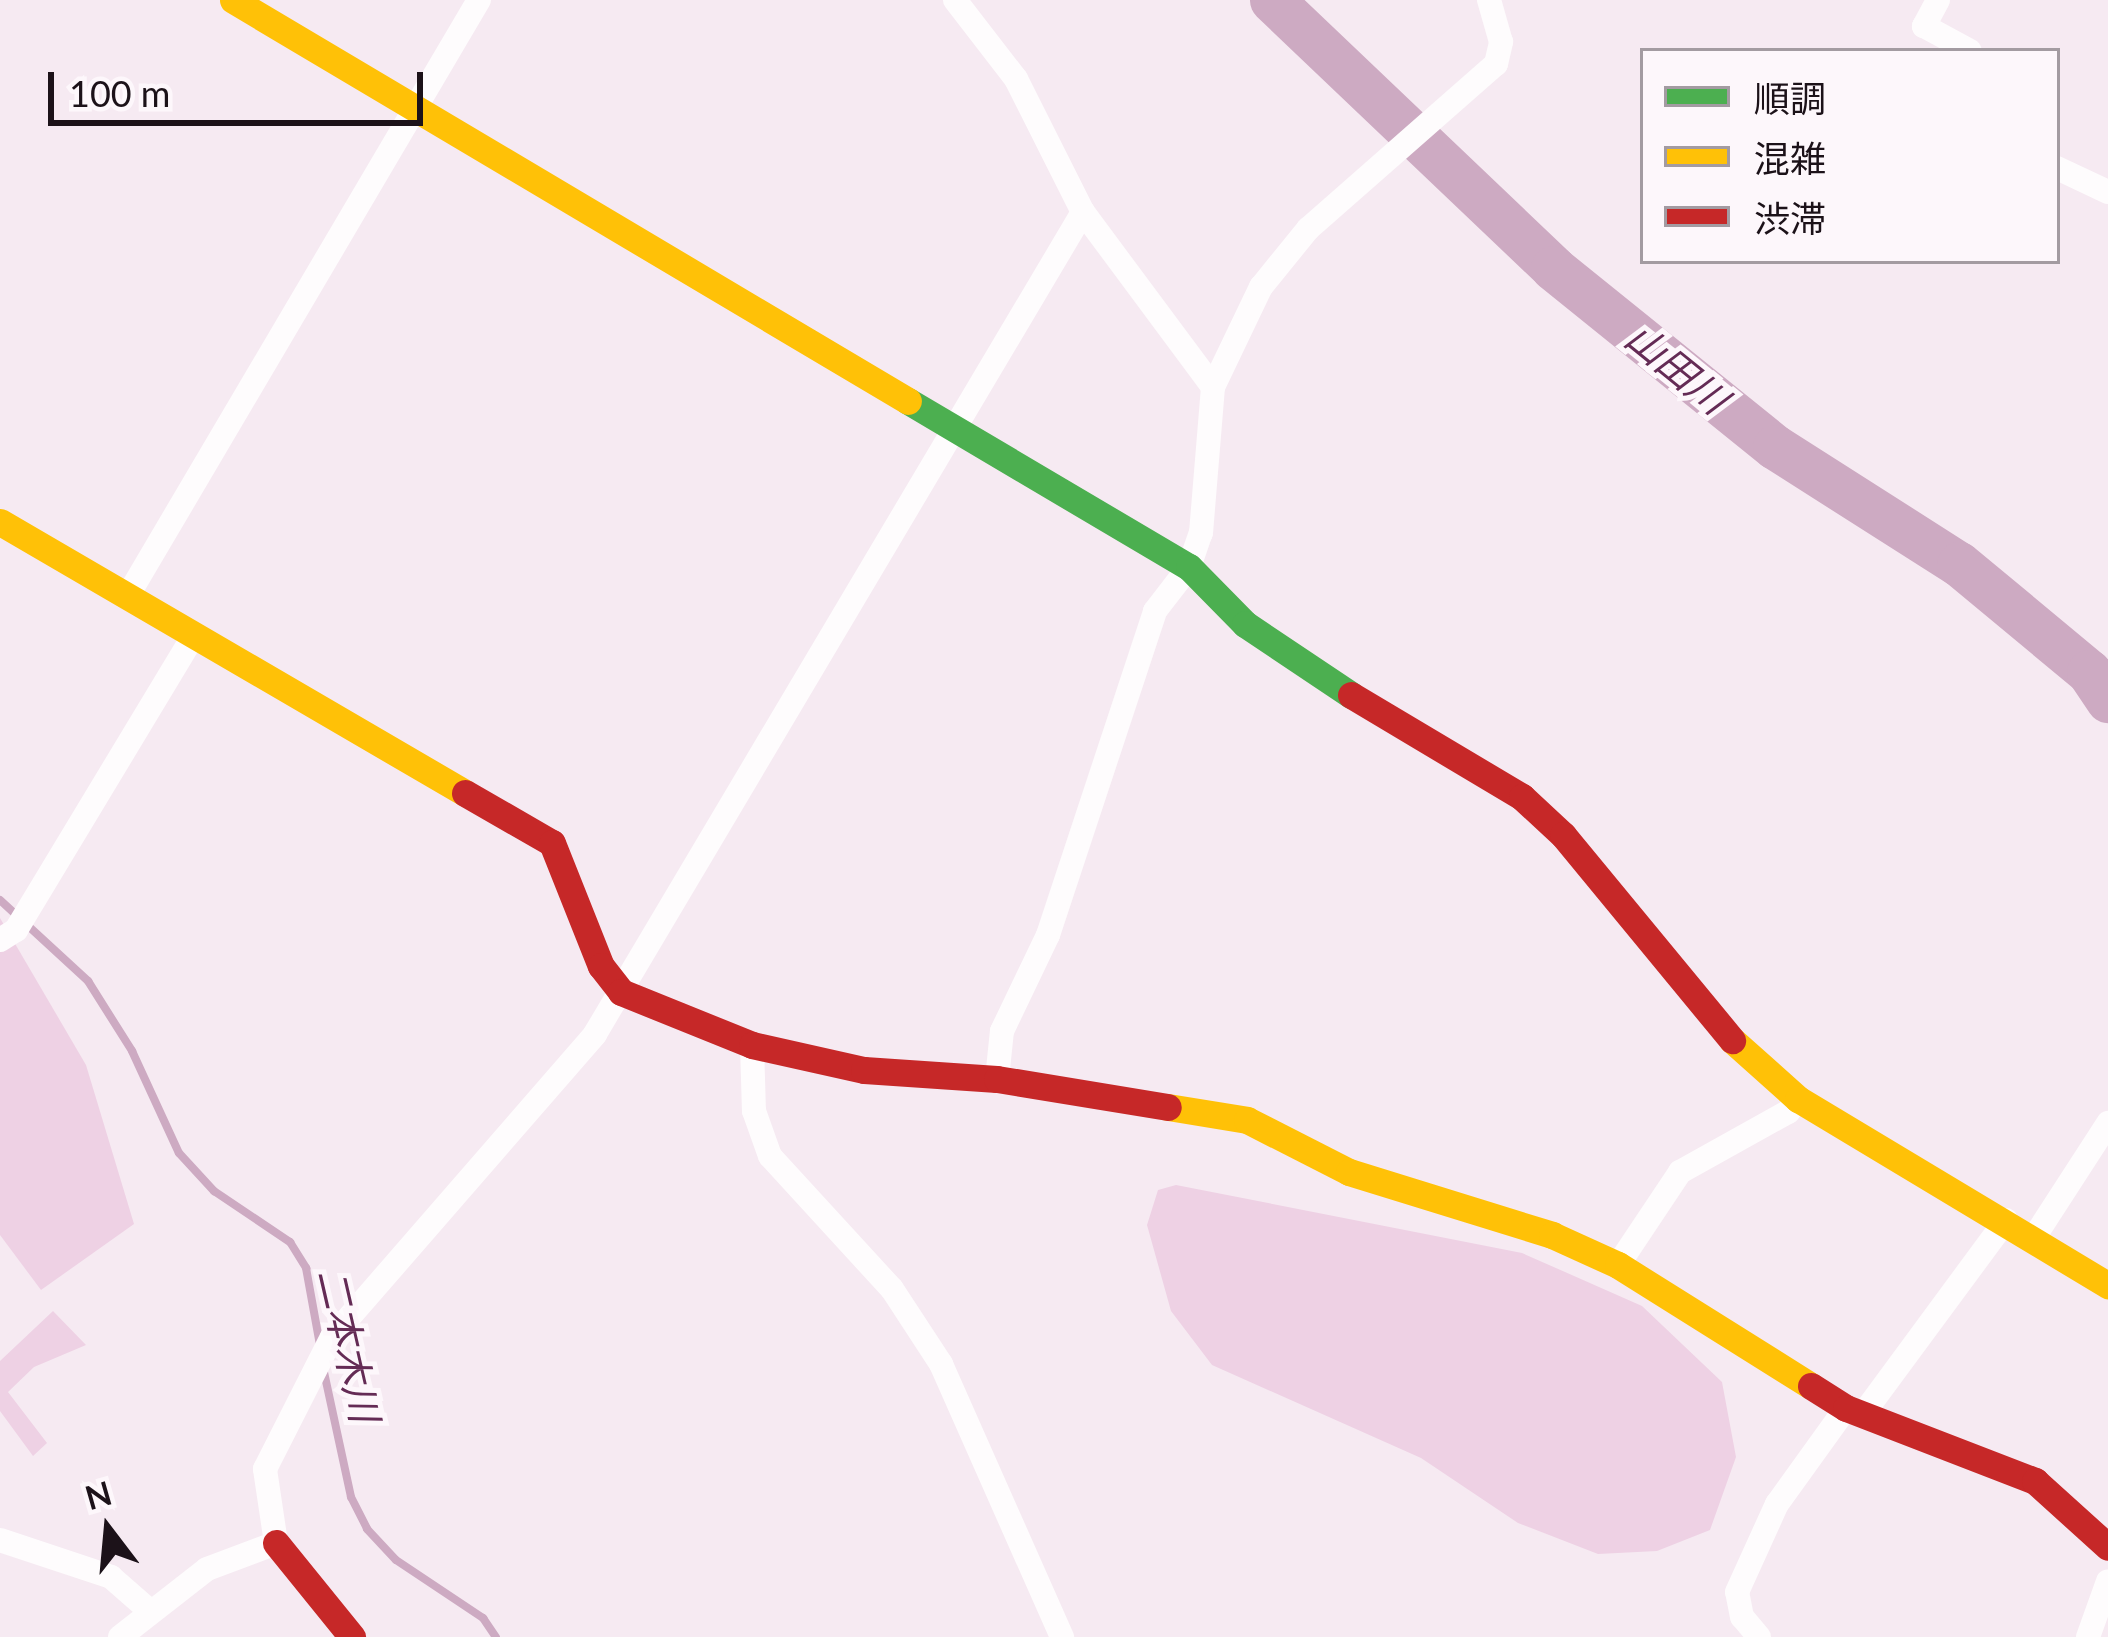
<!DOCTYPE html>
<html>
<head>
<meta charset="utf-8">
<style>
	body { margin:0 }
	#map { position:relative; width:2108px; height:1637px; overflow:hidden; background:#f6eaf2; font-family:Lato,"Noto Sans JP",sans-serif }
	div>[style] { position:absolute }
	.green>* { inset:0; background:#eed1e4 }
	.stream>* { height:8px; margin:-4px; padding:0 4px; transform-origin:4px; border-radius:4px; background:#cdaac2 }
	.river>* { height:45px; margin:-22.5px; padding:0 22.5px; transform-origin:22.5px; border-radius:22.5px; background:#cdaac2 }
	.street>* { height:24px; margin:-12px; padding:0 12px; transform-origin:12px; border-radius:12px; background:#fefcfd }
	.fast>* { height:27px; margin:-13.5px; padding:0 13.5px; transform-origin:13.5px; border-radius:13.5px; background:#4caf50 }
	.slow>* { height:27px; margin:-13.5px; padding:0 13.5px; transform-origin:13.5px; border-radius:13.5px; background:#ffc107 }
	.jam>* { height:27px; margin:-13.5px; padding:0 13.5px; transform-origin:13.5px; border-radius:13.5px; background:#c62828 }
	span { translate:-50% -50%; white-space:nowrap; text-align:center; line-height:1.15; -webkit-text-stroke:10px #fdf7fb; paint-order:stroke }
	.water-label { font-size:39px; color:#642b55; font-style:italic }
	.legend { position:absolute; left:1640px; top:48px; width:420px; height:216px; box-sizing:border-box; background:#fdf7fb; border:3px solid #a39ba1; margin:0; padding:15px 21px; list-style:none; font-size:36px; color:#1c1219 }
	.legend li { display:flex; align-items:center; gap:24px; height:60px }
	.legend b { width:60px; border:3px solid #a39ba1 }
	.north { position:absolute; left:48px; top:1469px; width:120px; height:120px; -webkit-text-stroke:9px #fdf7fb; paint-order:stroke; rotate:344deg; font-size:33px; font-weight:700; line-height:48px; text-align:center; color:#1c1219 }
	.north::after { content:''; display:block; margin:auto; width:42px; height:54px; background:#1c1219; clip-path:polygon(50% 0,100% 100%,50% 72%,0 100%) }
	.scale { position:absolute; left:48px; top:72px; width:375px; height:54px; box-sizing:border-box; border:6px solid #1c1219; border-top:0; padding-left:15px; font-size:36px; line-height:42px; white-space:nowrap; color:#1c1219; -webkit-text-stroke:9px #fdf7fb; paint-order:stroke }
</style>
</head>
<body>
<div id="map">
	<div class="green">
		<div style="clip-path:polygon(0 918px,86px 1065px,134px 1224px,41px 1290px,0 1235px)"></div>
		<div style="clip-path:polygon(1176px 1185px,1522px 1253px,1642px 1306px,1722px 1382px,1736px 1457px,1710px 1530px,1657px 1551px,1598px 1554px,1518px 1523px,1421px 1458px,1212px 1365px,1171px 1311px,1147px 1225px,1158px 1190px)"></div>
		<div style="clip-path:polygon(53px 1311px,86px 1345px,34px 1367px,8px 1392px,47px 1443px,33px 1456px,0 1411px,0 1361px)"></div>
	</div>
	<div class="stream">
		<div style="left:0;top:900px;width:120px;rotate:42.6deg"></div>
		<div style="left:88px;top:981px;width:83px;rotate:57.8deg"></div>
		<div style="left:132px;top:1051px;width:112px;rotate:65.3deg"></div>
		<div style="left:179px;top:1153px;width:52px;rotate:47.4deg"></div>
		<div style="left:214px;top:1191px;width:92px;rotate:33.9deg"></div>
		<div style="left:290px;top:1242px;width:31px;rotate:58deg"></div>
		<div style="left:306px;top:1268px;width:78px;rotate:79.7deg"></div>
		<div style="left:324px;top:1372px;width:128px;rotate:77.8deg"></div>
		<div style="left:351px;top:1497px;width:36px;rotate:63deg"></div>
		<div style="left:367px;top:1529px;width:42px;rotate:46.9deg"></div>
		<div style="left:396px;top:1560px;width:105px;rotate:33.7deg"></div>
		<div style="left:483px;top:1618px;width:23px;rotate:56deg"></div>
	</div>
	<div class="river">
		<div style="left:1272px;top:0;width:388px;rotate:43.6deg"></div>
		<div style="left:1553px;top:268px;width:285px;rotate:38.9deg"></div>
		<div style="left:1775px;top:447px;width:218px;rotate:32.5deg"></div>
		<div style="left:1959px;top:564px;width:169px;rotate:39.7deg"></div>
		<div style="left:2089px;top:672px;width:34px;rotate:56deg"></div>
	</div>
	<div class="street">
		<div style="left:955px;top:0;width:100px;rotate:52.3deg"></div>
		<div style="left:1016px;top:79px;width:149px;rotate:63.3deg"></div>
		<div style="left:1083px;top:212px;width:218px;rotate:53.4deg"></div>
		<div style="left:1938px;top:0;width:30px;rotate:118deg"></div>
		<div style="left:1924px;top:26px;width:52px;rotate:28.5deg"></div>
		<div style="left:2057px;top:168px;width:56px;rotate:25.2deg"></div>
		<div style="left:127px;top:597px;width:693px;rotate:-59.48deg"></div>
		<div style="left:0;top:940px;width:19px;rotate:-32deg"></div>
		<div style="left:16px;top:930px;width:342px;rotate:-58.9deg"></div>
		<div style="left:752px;top:1045px;width:66px;rotate:88.3deg"></div>
		<div style="left:754px;top:1111px;width:48px;rotate:70.4deg"></div>
		<div style="left:770px;top:1156px;width:180px;rotate:47.5deg"></div>
		<div style="left:892px;top:1289px;width:90px;rotate:56.8deg"></div>
		<div style="left:941px;top:1364px;width:299px;rotate:66.1deg"></div>
		<div style="left:997px;top:1079px;width:48px;rotate:-84.1deg"></div>
		<div style="left:1002px;top:1031px;width:106px;rotate:-64.4deg"></div>
		<div style="left:1048px;top:935px;width:341px;rotate:-71.7deg"></div>
		<div style="left:1155px;top:611px;width:56px;rotate:-52.3deg"></div>
		<div style="left:1189px;top:567px;width:36px;rotate:-71deg"></div>
		<div style="left:1201px;top:533px;width:146px;rotate:-85.3deg"></div>
		<div style="left:1213px;top:387px;width:111px;rotate:-64.4deg"></div>
		<div style="left:1261px;top:287px;width:75px;rotate:-51deg"></div>
		<div style="left:1308px;top:229px;width:250px;rotate:-41.3deg"></div>
		<div style="left:1496px;top:64px;width:23px;rotate:-77deg"></div>
		<div style="left:1501px;top:42px;width:44px;rotate:-105.9deg"></div>
		<div style="left:2035px;top:1236px;width:135px;rotate:-57.1deg"></div>
		<div style="left:1618px;top:1265px;width:112px;rotate:-56.3deg"></div>
		<div style="left:1680px;top:1172px;width:124px;rotate:-29.1deg"></div>
		<div style="left:1788px;top:1112px;width:16px;rotate:-52deg"></div>
		<div style="left:1866px;top:1410px;width:236px;rotate:-53.6deg"></div>
		<div style="left:0;top:1540px;width:117px;rotate:18.4deg"></div>
		<div style="left:111px;top:1577px;width:52px;rotate:41.1deg"></div>
		<div style="left:120px;top:1637px;width:110px;rotate:-38deg"></div>
		<div style="left:207px;top:1569px;width:74px;rotate:-20.6deg"></div>
		<div style="left:276px;top:1543px;width:75px;rotate:-98.5deg"></div>
		<div style="left:265px;top:1469px;width:148px;rotate:-63.1deg"></div>
		<div style="left:332px;top:1337px;width:401px;rotate:-49deg"></div>
		<div style="left:595px;top:1034px;width:956px;rotate:-59.3deg"></div>
		<div style="left:1759px;top:1637px;width:26px;rotate:-130deg"></div>
		<div style="left:1742px;top:1617px;width:25px;rotate:-101deg"></div>
		<div style="left:1737px;top:1592px;width:97px;rotate:-65.6deg"></div>
		<div style="left:1777px;top:1504px;width:118px;rotate:-54.3deg"></div>
		<div style="left:2088px;top:1637px;width:59px;rotate:-70.3deg"></div>
	</div>
	<div class="fast">
		<div style="left:908px;top:401px;width:326px;rotate:30.6deg"></div>
		<div style="left:1189px;top:567px;width:80px;rotate:45.5deg"></div>
		<div style="left:1245px;top:624px;width:128px;rotate:33.8deg"></div>
	</div>
	<div class="slow">
		<div style="left:233px;top:0;width:785px;rotate:30.71deg"></div>
		<div style="left:0;top:522px;width:538px;rotate:30.23deg"></div>
		<div style="left:1732px;top:1040px;width:89px;rotate:41.8deg"></div>
		<div style="left:1798px;top:1099px;width:362px;rotate:31deg"></div>
		<div style="left:1168px;top:1107px;width:80px;rotate:9.3deg"></div>
		<div style="left:1247px;top:1120px;width:114px;rotate:27deg"></div>
		<div style="left:1349px;top:1172px;width:213px;rotate:17.2deg"></div>
		<div style="left:1552px;top:1235px;width:72px;rotate:24.4deg"></div>
		<div style="left:1618px;top:1265px;width:228px;rotate:32.1deg"></div>
	</div>
	<div class="jam">
		<div style="left:1351px;top:695px;width:199px;rotate:30.8deg"></div>
		<div style="left:1522px;top:797px;width:56px;rotate:42.8deg"></div>
		<div style="left:1563px;top:835px;width:266px;rotate:50.5deg"></div>
		<div style="left:465px;top:793px;width:100px;rotate:29.9deg"></div>
		<div style="left:552px;top:843px;width:132px;rotate:68.3deg"></div>
		<div style="left:601px;top:966px;width:33px;rotate:52deg"></div>
		<div style="left:621px;top:992px;width:141px;rotate:22deg"></div>
		<div style="left:752px;top:1045px;width:115px;rotate:12.6deg"></div>
		<div style="left:864px;top:1070px;width:133px;rotate:3.9deg"></div>
		<div style="left:997px;top:1079px;width:173px;rotate:9.3deg"></div>
		<div style="left:1811px;top:1386px;width:41px;rotate:32.2deg"></div>
		<div style="left:1846px;top:1408px;width:203px;rotate:21.1deg"></div>
		<div style="left:2035px;top:1481px;width:98px;rotate:42.1deg"></div>
		<div style="left:276px;top:1543px;width:121px;rotate:51deg"></div>
	</div>
	<div class="water-label">
		<span style="left:1677px;top:368px;rotate:39deg">山田川</span>
		<span style="left:349px;top:1345px;rotate:77deg">二本木川</span>
	</div>
	<ul class="legend">
	<li><b style="height:15px;background:#4caf50"></b>順調</li>
	<li><b style="height:15px;background:#ffc107"></b>混雑</li>
	<li><b style="height:15px;background:#c62828"></b>渋滞</li>
	</ul>
	<div class="north">N</div>
	<div class="scale">100 m</div>
</div>
</body>
</html>
